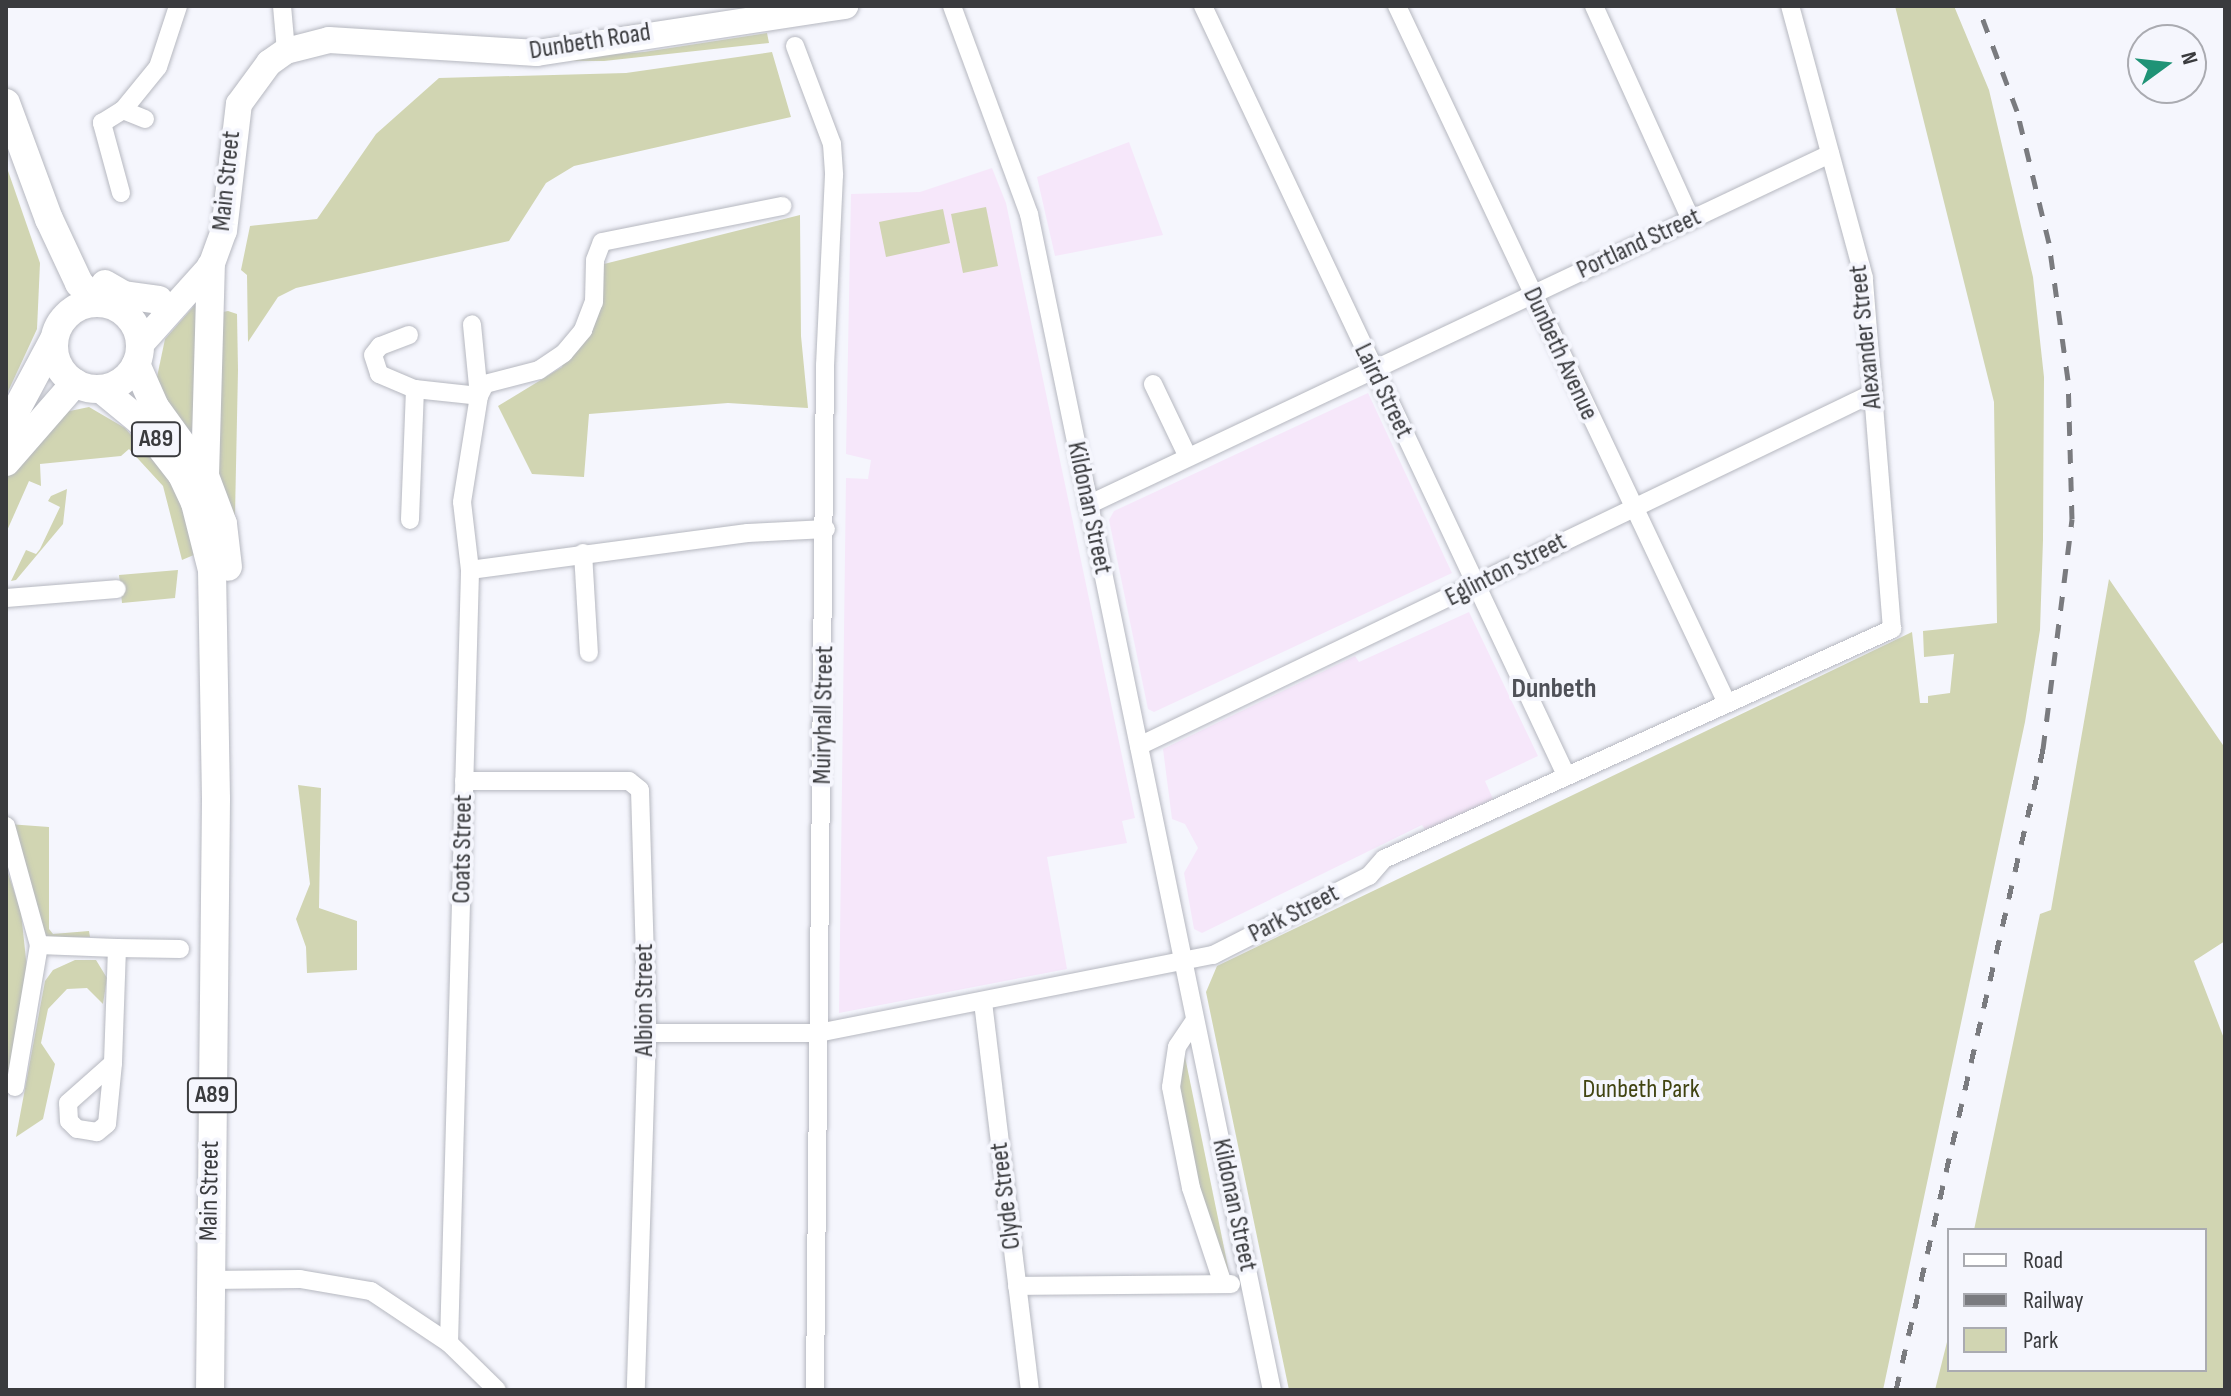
<!DOCTYPE html>
<html>
<head>
<meta charset="utf-8">
<style>
	body { margin:0 }
	#map { position:relative; width:2231px; height:1396px; overflow:hidden; background:#f5f6fd; font-family:"Sofia Sans Condensed",sans-serif }
	div>[style] { position:absolute }
	.education>* { inset:0; background:#f6e7fa }
	.green>* { inset:0; background:#d1d5b2 }
	.roads { filter:drop-shadow(0 0 2px #b6b8c0) drop-shadow(0 0 2px #b6b8c0) }
	.street>* { height:18px; margin:-9px; padding:0 9px; transform-origin:9px; border-radius:9px; background:#fff }
	.secondary>* { height:26px; margin:-13px; padding:0 13px; transform-origin:13px; border-radius:13px; background:#fff }
	.primary>* { height:28px; margin:-14px; padding:0 14px; transform-origin:14px; border-radius:14px; background:#fff }
	.primary>.ring { margin:-14px; padding:0; box-sizing:content-box; background:none; border:28px solid #fff; border-radius:50% }
	.rail>* { height:5px; margin-top:-2.5px; transform-origin:0; background:repeating-linear-gradient(90deg,#7a7b7f 0 14px,transparent 0 28px) }
	span { translate:-50% -50%; white-space:nowrap; text-align:center; line-height:1.15; -webkit-text-stroke:8px #f5f6fd; paint-order:stroke }
	.shield-label span { padding:2px 6px; background:#f5f6fd; border:2px solid; border-radius:6px; -webkit-text-stroke-width:0 }
	.shield-label { font-size:24px; color:#3a3b3e; font-weight:700 }
	.street-label { font-size:26px; color:#3a3b3e }
	.park-label { font-size:26px; color:#414412 }
	.neighbourhood-label { font-size:28px; color:#4f5158; font-weight:700 }
	.frame { position:absolute; inset:0; border:8px solid #3a3b3e; pointer-events:none }
	.legend { position:absolute; left:1947px; top:1228px; width:260px; height:144px; box-sizing:border-box; background:#f5f6fd; border:2px solid #aaabb1; margin:0; padding:10px 14px; list-style:none; font-size:24px; color:#3a3b3e }
	.legend li { display:flex; align-items:center; gap:16px; height:40px }
	.legend b { width:40px; border:2px solid #aaabb1 }
	.north { position:absolute; left:2127px; top:24px; width:80px; height:80px; box-sizing:border-box; background:#f5f6fd; border:2px solid #aaabb1; border-radius:50%; rotate:75deg; font-size:22px; font-weight:700; line-height:32px; text-align:center; color:#3a3b3e }
	.north::after { content:''; display:block; margin:auto; width:28px; height:36px; background:#1f9376; clip-path:polygon(50% 0,100% 100%,50% 72%,0 100%) }
</style>
</head>
<body>
<div id="map">
	<div class="education">
		<div style="clip-path:polygon(1129px 142px,1163px 235px,1055px 256px,1037px 177px)"></div>
		<div style="clip-path:polygon(992px 168px,1006px 203px,1135px 818px,1122px 821px,1127px 843px,1047px 857px,1067px 969px,839px 1013px,846px 478px,868px 479px,871px 460px,846px 454px,851px 194px,920px 192px)"></div>
		<div style="clip-path:polygon(1368px 393px,1452px 573px,1154px 712px,1148px 709px,1109px 520px,1114px 511px)"></div>
		<div style="clip-path:polygon(1469px 612px,1538px 756px,1485px 781px,1493px 799px,1426px 831px,1422px 825px,1202px 933px,1194px 929px,1184px 873px,1198px 848px,1185px 824px,1172px 819px,1163px 749px,1355px 656px,1359px 662px)"></div>
	</div>
	<div class="green">
		<div style="clip-path:polygon(1895px 6px,1954px 6px,1989px 90px,2033px 277px,2044px 377px,2043px 540px,2040px 630px,2025px 722px,1883px 1390px,1289px 1390px,1206px 992px,1217px 966px,1912px 632px,1920px 703px,1928px 703px,1928px 696px,1950px 693px,1954px 654px,1924px 657px,1923px 631px,1997px 623px,1994px 402px)"></div>
		<div style="clip-path:polygon(767px 33px,769px 43px,604px 61px,527px 61px,644px 52px)"></div>
		<div style="clip-path:polygon(772px 52px,791px 117px,574px 166px,546px 183px,509px 241px,296px 288px,278px 297px,248px 342px,247px 275px,241px 270px,250px 226px,317px 219px,376px 134px,439px 78px,626px 73px)"></div>
		<div style="clip-path:polygon(6px 165px,40px 263px,37px 329px,6px 396px)"></div>
		<div style="clip-path:polygon(986px 207px,998px 266px,963px 273px,951px 214px)"></div>
		<div style="clip-path:polygon(943px 209px,950px 243px,886px 257px,879px 222px)"></div>
		<div style="clip-path:polygon(800px 215px,801px 336px,808px 408px,728px 403px,589px 414px,584px 477px,532px 474px,498px 406px,562px 367px,600px 265px)"></div>
		<div style="clip-path:polygon(202px 297px,200px 448px,166px 408px,157px 377px,165px 339px)"></div>
		<div style="clip-path:polygon(228px 311px,237px 314px,238px 370px,235px 515px,228px 519px,214px 475px,218px 313px)"></div>
		<div style="clip-path:polygon(89px 407px,125px 428px,169px 479px,183px 504px,196px 554px,182px 560px,163px 486px,129px 449px,121px 456px,40px 464px,41px 486px,29px 481px,6px 533px,6px 478px,65px 412px)"></div>
		<div style="clip-path:polygon(67px 489px,63px 524px,16px 580px,11px 581px,26px 550px,36px 554px,40px 549px,60px 507px,48px 501px,51px 496px)"></div>
		<div style="clip-path:polygon(178px 570px,175px 598px,122px 603px,119px 575px)"></div>
		<div style="clip-path:polygon(2109px 579px,2225px 748px,2225px 941px,2194px 961px,2225px 1041px,2225px 1390px,1935px 1390px,1949px 1334px,1949px 1370px,2205px 1370px,2205px 1230px,1974px 1230px,2040px 914px,2051px 910px)"></div>
		<div style="clip-path:polygon(298px 785px,321px 788px,319px 908px,357px 921px,357px 970px,307px 973px,306px 947px,296px 919px,310px 884px)"></div>
		<div style="clip-path:polygon(8px 824px,49px 827px,49px 929px,53px 934px,89px 931px,90px 937px,45px 938px)"></div>
		<div style="clip-path:polygon(6px 867px,21px 912px,27px 969px,19px 1040px,6px 1091px)"></div>
		<div style="clip-path:polygon(75px 960px,96px 960px,107px 978px,103px 1004px,87px 988px,67px 989px,48px 1009px,41px 1043px,55px 1064px,43px 1119px,16px 1137px,45px 981px,53px 970px)"></div>
		<div style="clip-path:polygon(1184px 1052px,1229px 1272px,1226px 1273px,1219px 1268px,1176px 1088px)"></div>
	</div>
	<div class="roads">
		<div class="street">
			<div style="left:282px;top:6px;width:45px;rotate:84.9deg"></div>
			<div style="left:952px;top:6px;width:222px;rotate:69.7deg"></div>
			<div style="left:1029px;top:214px;width:1201px;rotate:78.33deg"></div>
			<div style="left:1203px;top:6px;width:850px;rotate:64.73deg"></div>
			<div style="left:1397px;top:6px;width:769px;rotate:64.67deg"></div>
			<div style="left:1594px;top:6px;width:235px;rotate:65.6deg"></div>
			<div style="left:795px;top:46px;width:105px;rotate:69.3deg"></div>
			<div style="left:832px;top:144px;width:31px;rotate:86deg"></div>
			<div style="left:834px;top:175px;width:190px;rotate:92.7deg"></div>
			<div style="left:825px;top:365px;width:1025px;rotate:90.56deg"></div>
			<div style="left:145px;top:119px;width:24px;rotate:-158deg"></div>
			<div style="left:123px;top:110px;width:55px;rotate:-50.9deg"></div>
			<div style="left:158px;top:67px;width:64px;rotate:-71.8deg"></div>
			<div style="left:121px;top:193px;width:73px;rotate:-105.2deg"></div>
			<div style="left:102px;top:123px;width:25px;rotate:-32deg"></div>
			<div style="left:409px;top:335px;width:31px;rotate:159deg"></div>
			<div style="left:380px;top:346px;width:11px;rotate:128deg"></div>
			<div style="left:373px;top:355px;width:20px;rotate:72deg"></div>
			<div style="left:379px;top:374px;width:39px;rotate:23deg"></div>
			<div style="left:415px;top:389px;width:131px;rotate:92.2deg"></div>
			<div style="left:1153px;top:384px;width:81px;rotate:64.4deg"></div>
			<div style="left:415px;top:389px;width:64px;rotate:6.2deg"></div>
			<div style="left:479px;top:396px;width:72px;rotate:-95.6deg"></div>
			<div style="left:1088px;top:505px;width:821px;rotate:-25.32deg"></div>
			<div style="left:583px;top:553px;width:100px;rotate:86.6deg"></div>
			<div style="left:470px;top:570px;width:280px;rotate:-7.6deg"></div>
			<div style="left:748px;top:533px;width:78px;rotate:-2.9deg"></div>
			<div style="left:6px;top:598px;width:111px;rotate:-4.6deg"></div>
			<div style="left:1139px;top:746px;width:814px;rotate:-25.68deg"></div>
			<div style="left:464px;top:781px;width:165px"></div>
			<div style="left:629px;top:781px;width:14px;rotate:39deg"></div>
			<div style="left:640px;top:790px;width:243px;rotate:88.3deg"></div>
			<div style="left:647px;top:1033px;width:357px;rotate:91.8deg"></div>
			<div style="left:6px;top:826px;width:123px;rotate:74.5deg"></div>
			<div style="left:39px;top:945px;width:78px;rotate:2.2deg"></div>
			<div style="left:117px;top:948px;width:115px;rotate:92deg"></div>
			<div style="left:117px;top:948px;width:63px;rotate:0.9deg"></div>
			<div style="left:983px;top:1002px;width:391px;rotate:83.1deg"></div>
			<div style="left:1195px;top:1020px;width:32px;rotate:124deg"></div>
			<div style="left:1177px;top:1047px;width:40px;rotate:98.5deg"></div>
			<div style="left:1171px;top:1087px;width:103px;rotate:78.8deg"></div>
			<div style="left:1191px;top:1188px;width:101px;rotate:71.6deg"></div>
			<div style="left:647px;top:1033px;width:171px"></div>
			<div style="left:818px;top:1033px;width:403px;rotate:-11.2deg"></div>
			<div style="left:1213px;top:955px;width:175px;rotate:-26.9deg"></div>
			<div style="left:1369px;top:876px;width:23px;rotate:-49deg"></div>
			<div style="left:1384px;top:859px;width:558px;rotate:-24.36deg"></div>
			<div style="left:1892px;top:629px;width:352px;rotate:-94.6deg"></div>
			<div style="left:1864px;top:278px;width:282px;rotate:-105.2deg"></div>
			<div style="left:113px;top:1063px;width:61px;rotate:95.6deg"></div>
			<div style="left:107px;top:1124px;width:13px;rotate:141deg"></div>
			<div style="left:97px;top:1132px;width:20px;rotate:-171deg"></div>
			<div style="left:77px;top:1129px;width:11px;rotate:-135deg"></div>
			<div style="left:69px;top:1121px;width:18px;rotate:-93deg"></div>
			<div style="left:68px;top:1103px;width:60px;rotate:-41.6deg"></div>
			<div style="left:15px;top:1087px;width:144px;rotate:-80.4deg"></div>
			<div style="left:209px;top:1280px;width:91px;rotate:-0.6deg"></div>
			<div style="left:300px;top:1279px;width:72px;rotate:9.6deg"></div>
			<div style="left:371px;top:1291px;width:94px;rotate:33.7deg"></div>
			<div style="left:449px;top:1343px;width:67px;rotate:44.4deg"></div>
			<div style="left:1017px;top:1286px;width:214px;rotate:-0.5deg"></div>
			<div style="left:449px;top:1343px;width:773px;rotate:-88.44deg"></div>
			<div style="left:470px;top:570px;width:68px;rotate:-96.7deg"></div>
			<div style="left:462px;top:502px;width:107px;rotate:-80.9deg"></div>
			<div style="left:479px;top:396px;width:13px;rotate:-63deg"></div>
			<div style="left:485px;top:384px;width:56px;rotate:-14.5deg"></div>
			<div style="left:539px;top:370px;width:30px;rotate:-34deg"></div>
			<div style="left:564px;top:353px;width:30px;rotate:-50deg"></div>
			<div style="left:583px;top:330px;width:30px;rotate:-69deg"></div>
			<div style="left:594px;top:302px;width:42px;rotate:-88.6deg"></div>
			<div style="left:595px;top:260px;width:19px;rotate:-69deg"></div>
			<div style="left:602px;top:242px;width:184px;rotate:-11.3deg"></div>
		</div>
		<div class="secondary">
			<div style="left:140px;top:345px;width:106px;rotate:-48.1deg"></div>
			<div style="left:211px;top:266px;width:37px;rotate:-70deg"></div>
			<div style="left:224px;top:231px;width:128px;rotate:-83.3deg"></div>
			<div style="left:239px;top:104px;width:51px;rotate:-53.8deg"></div>
			<div style="left:269px;top:63px;width:21px;rotate:-35deg"></div>
			<div style="left:286px;top:51px;width:44px;rotate:-14.3deg"></div>
			<div style="left:329px;top:40px;width:208px;rotate:3.6deg"></div>
			<div style="left:537px;top:53px;width:312px;rotate:-8.7deg"></div>
		</div>
		<div class="primary">
			<div style="left:6px;top:103px;width:124px;rotate:69.7deg"></div>
			<div style="left:49px;top:219px;width:71px;rotate:64.9deg"></div>
			<div style="left:79px;top:283px;width:26px;rotate:47deg"></div>
			<div style="left:105px;top:284px;width:22px;rotate:30deg"></div>
			<div style="left:124px;top:295px;width:35px;rotate:8deg"></div>
			<div class="ring" style="left:54px;top:303px;width:58px;height:58px"></div>
			<div style="left:136px;top:364px;width:47px;rotate:66.2deg"></div>
			<div style="left:155px;top:407px;width:85px;rotate:54.1deg"></div>
			<div style="left:205px;top:476px;width:51px;rotate:69.4deg"></div>
			<div style="left:223px;top:524px;width:43px;rotate:83.4deg"></div>
			<div style="left:101px;top:389px;width:50px;rotate:39.4deg"></div>
			<div style="left:140px;top:421px;width:68px;rotate:52.1deg"></div>
			<div style="left:182px;top:475px;width:31px;rotate:65deg"></div>
			<div style="left:195px;top:503px;width:69px;rotate:75.8deg"></div>
			<div style="left:212px;top:570px;width:229px;rotate:89deg"></div>
			<div style="left:216px;top:799px;width:591px;rotate:90.58deg"></div>
			<div style="left:6px;top:429px;width:100px;rotate:-61.9deg"></div>
			<div style="left:6px;top:462px;width:105px;rotate:-48.9deg"></div>
			<div style="left:205px;top:476px;width:210px;rotate:-88.4deg"></div>
		</div>
	</div>
	<div class="rail">
		<div style="left:1896px;top:1390px;width:658px;rotate:-77.08deg"></div>
		<div style="left:2043px;top:749px;width:232px;rotate:-82.8deg"></div>
		<div style="left:2072px;top:519px;width:139px;rotate:-91.6deg"></div>
		<div style="left:2068px;top:380px;width:138px;rotate:-97.9deg"></div>
		<div style="left:2049px;top:243px;width:136px;rotate:-103.6deg"></div>
		<div style="left:2017px;top:111px;width:112px;rotate:-110.4deg"></div>
	</div>
	<div class="shield-label">
		<span style="left:156px;top:439px">A89</span>
		<span style="left:212px;top:1095px">A89</span>
	</div>
	<div class="street-label">
		<span style="left:590px;top:42px;rotate:-9deg">Dunbeth Road</span>
		<span style="left:227px;top:181px;rotate:-84deg">Main Street</span>
		<span style="left:1639px;top:244px;rotate:-25deg">Portland Street</span>
		<span style="left:1866px;top:337px;rotate:-96deg">Alexander Street</span>
		<span style="left:1560px;top:354px;rotate:65deg">Dunbeth Avenue</span>
		<span style="left:1383px;top:391px;rotate:64deg">Laird Street</span>
		<span style="left:1089px;top:508px;rotate:78deg">Kildonan Street</span>
		<span style="left:1506px;top:570px;rotate:-27deg">Eglinton Street</span>
		<span style="left:824px;top:715px;rotate:-89deg">Muiryhall Street</span>
		<span style="left:463px;top:849px;rotate:-89deg">Coats Street</span>
		<span style="left:1294px;top:914px;rotate:-27deg">Park Street</span>
		<span style="left:645px;top:1000px;rotate:-90deg">Albion Street</span>
		<span style="left:210px;top:1191px;rotate:-89deg">Main Street</span>
		<span style="left:1006px;top:1196px;rotate:-97deg">Clyde Street</span>
		<span style="left:1234px;top:1205px;rotate:78deg">Kildonan Street</span>
	</div>
	<div class="park-label">
		<span style="left:1641px;top:1090px">Dunbeth Park</span>
	</div>
	<div class="neighbourhood-label">
		<span style="left:1554px;top:689px">Dunbeth</span>
	</div>
	<div class="frame"></div>
	<ul class="legend">
	<li><b style="height:10px;background:#fff"></b>Road</li>
	<li><b style="height:10px;background:#7a7b7f"></b>Railway</li>
	<li><b style="height:22px;background:#d1d5b2"></b>Park</li>
	</ul>
	<div class="north">N</div>
</div>
</body>
</html>
